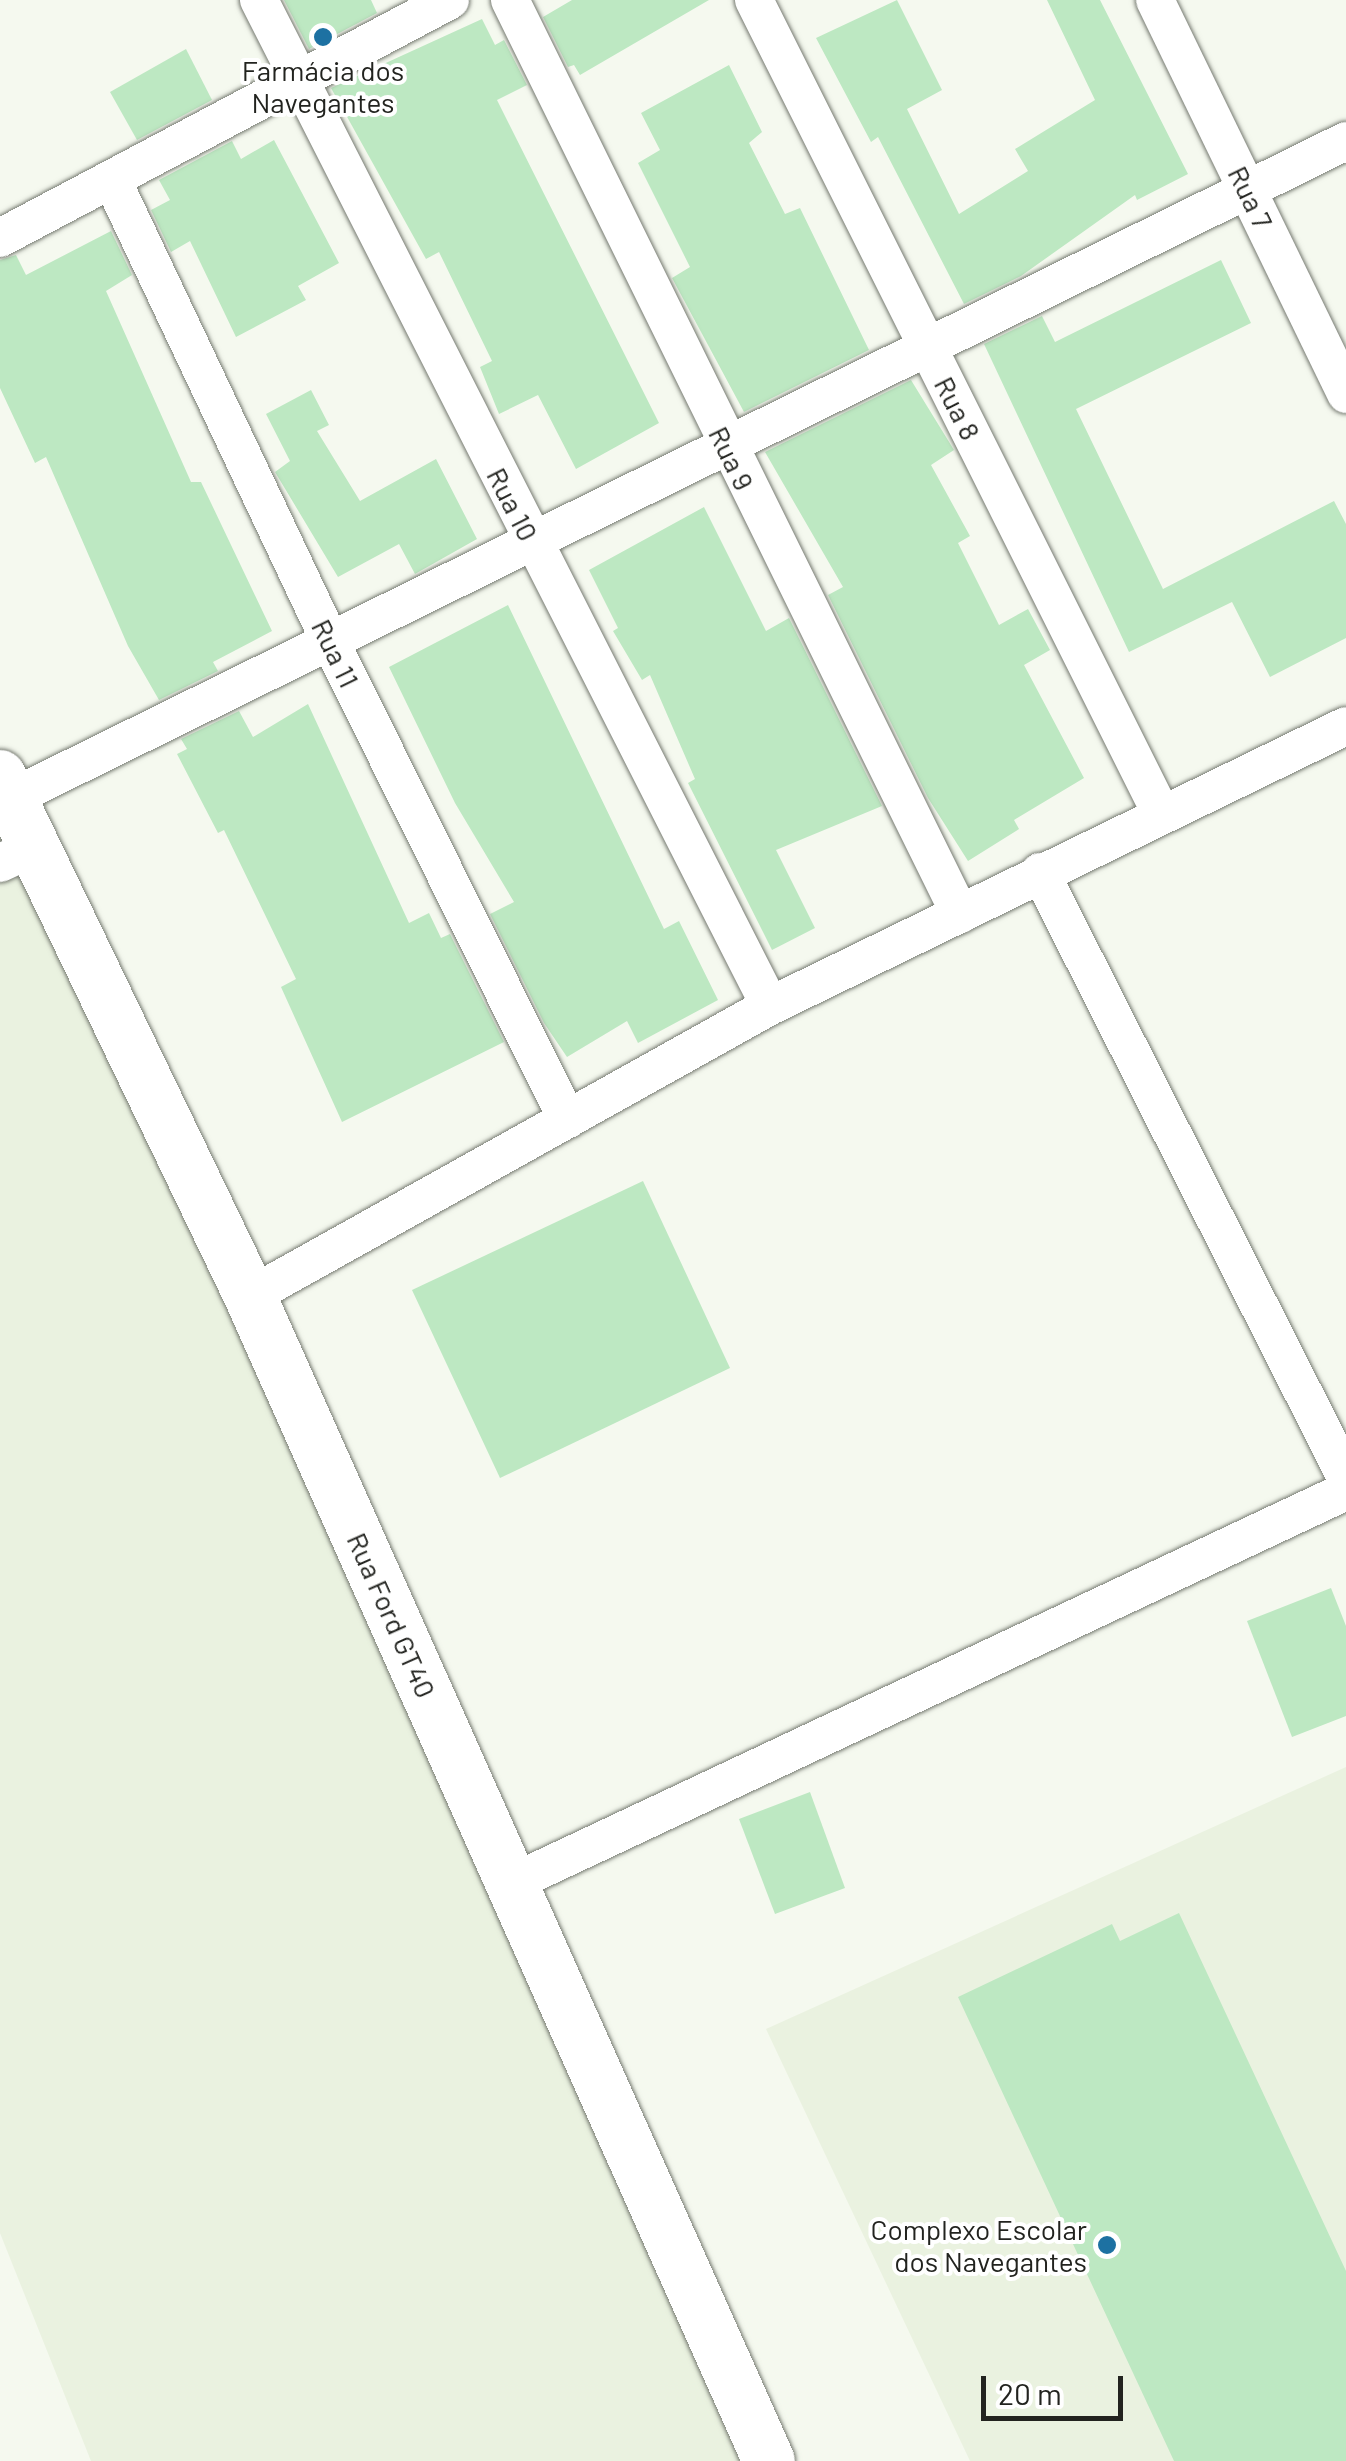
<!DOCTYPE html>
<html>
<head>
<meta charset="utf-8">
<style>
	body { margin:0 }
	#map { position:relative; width:1346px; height:2461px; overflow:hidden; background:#f5f9ef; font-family:Barlow,sans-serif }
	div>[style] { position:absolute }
	.built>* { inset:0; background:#eaf2e0 }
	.building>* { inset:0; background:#bde8c2 }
	.roads { filter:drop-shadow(0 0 2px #767a71) drop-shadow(0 0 2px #767a71) }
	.street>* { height:38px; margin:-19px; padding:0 19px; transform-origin:19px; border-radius:19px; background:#fff }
	.secondary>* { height:52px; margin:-26px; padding:0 26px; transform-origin:26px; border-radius:26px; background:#fff }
	.dots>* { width:28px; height:28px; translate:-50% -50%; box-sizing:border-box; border:5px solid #fff; border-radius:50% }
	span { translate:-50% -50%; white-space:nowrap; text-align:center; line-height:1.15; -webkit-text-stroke:8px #fff; paint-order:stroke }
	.poi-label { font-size:28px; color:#22231f }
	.right { translate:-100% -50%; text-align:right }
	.street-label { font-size:28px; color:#22231f }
	.scale { position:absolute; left:981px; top:2376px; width:142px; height:45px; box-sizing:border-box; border:5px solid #22231f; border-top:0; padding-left:12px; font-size:30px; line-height:35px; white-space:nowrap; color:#22231f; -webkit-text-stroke:8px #fff; paint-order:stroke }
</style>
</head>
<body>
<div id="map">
	<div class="built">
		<div style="clip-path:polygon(0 776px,769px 2461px,91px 2461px,0 2233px)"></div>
		<div style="clip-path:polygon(1346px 1767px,1346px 2461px,970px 2461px,766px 2029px)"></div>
	</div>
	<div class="building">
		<div style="clip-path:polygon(284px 0,371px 0,377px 13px,309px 49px)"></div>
		<div style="clip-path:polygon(572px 0,709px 0,580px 75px,574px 65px,568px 67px,543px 17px)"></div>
		<div style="clip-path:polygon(897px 0,942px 90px,907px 109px,959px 214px,1028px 171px,1015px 149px,1095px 100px,1047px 0,1100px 0,1188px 174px,1137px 200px,1135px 195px,1021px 276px,964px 304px,878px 137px,871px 142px,816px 38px)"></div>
		<div style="clip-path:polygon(482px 19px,495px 45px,504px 40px,527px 85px,497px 100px,659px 423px,576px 469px,538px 395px,499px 414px,480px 367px,492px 361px,439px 252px,426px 259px,331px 88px)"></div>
		<div style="clip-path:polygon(186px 49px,212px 100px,137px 140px,110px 92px)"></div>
		<div style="clip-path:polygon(729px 65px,762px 132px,749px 143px,785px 214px,800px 208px,869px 350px,744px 412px,672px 278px,690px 267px,638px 163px,660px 150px,641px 113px)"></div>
		<div style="clip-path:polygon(274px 140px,339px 263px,298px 286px,306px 300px,236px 337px,190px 241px,171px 252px,151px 210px,170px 200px,159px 180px,232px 141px,241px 159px)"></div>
		<div style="clip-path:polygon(111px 231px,132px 275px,106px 291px,191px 482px,201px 482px,272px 631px,213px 662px,218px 671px,159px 700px,128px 646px,46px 457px,35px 463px,0 388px,0 260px,16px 255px,26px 275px)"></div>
		<div style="clip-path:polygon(1221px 260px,1251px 323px,1076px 409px,1163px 589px,1334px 501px,1346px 524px,1346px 638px,1270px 677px,1232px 602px,1129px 652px,984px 344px,1042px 316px,1055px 342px)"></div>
		<div style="clip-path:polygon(911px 380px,954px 450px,931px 465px,970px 536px,958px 543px,999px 625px,1028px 609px,1050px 650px,1024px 665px,1084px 778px,1014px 820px,1019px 829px,968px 861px,928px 798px,828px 595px,843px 587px,765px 452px)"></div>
		<div style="clip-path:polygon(311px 390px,329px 425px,317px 431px,360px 501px,436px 459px,477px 539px,415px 574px,399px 544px,338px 577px,275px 472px,290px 461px,266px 414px)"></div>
		<div style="clip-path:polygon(704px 507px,766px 631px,789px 618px,882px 806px,776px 850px,815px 928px,772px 950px,688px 783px,695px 779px,650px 675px,642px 680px,613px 631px,618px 628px,589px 570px)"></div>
		<div style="clip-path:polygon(508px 605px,664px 929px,679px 921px,718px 1000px,638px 1043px,627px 1021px,567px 1057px,544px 1023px,490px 914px,514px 902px,455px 803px,389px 667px)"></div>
		<div style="clip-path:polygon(308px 704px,409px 923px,429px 913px,441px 938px,450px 934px,504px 1042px,342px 1122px,281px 987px,296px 979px,224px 830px,218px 833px,177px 754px,187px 749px,181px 739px,239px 711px,253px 737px)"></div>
		<div style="clip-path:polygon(643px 1181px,730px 1368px,500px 1478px,412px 1290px)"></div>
		<div style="clip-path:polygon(1331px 1588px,1346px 1626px,1346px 1716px,1292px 1737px,1247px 1621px)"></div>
		<div style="clip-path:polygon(810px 1792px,845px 1888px,775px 1914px,739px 1819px)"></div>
		<div style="clip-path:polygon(1179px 1913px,1346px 2271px,1346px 2461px,1174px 2461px,958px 1997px,1112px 1924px,1120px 1941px)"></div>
	</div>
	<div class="roads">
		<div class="street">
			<div style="left:259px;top:0;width:1128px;rotate:63.07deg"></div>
			<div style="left:510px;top:0;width:1019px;rotate:63.79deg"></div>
			<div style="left:754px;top:0;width:911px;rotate:63.41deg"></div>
			<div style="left:1155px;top:0;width:438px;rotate:64.1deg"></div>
			<div style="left:113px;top:182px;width:508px;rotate:64.7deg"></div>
			<div style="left:330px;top:641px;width:534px;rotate:63.63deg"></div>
			<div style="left:0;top:238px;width:509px;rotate:-27.87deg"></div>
			<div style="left:11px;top:798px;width:1488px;rotate:-26.2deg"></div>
			<div style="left:0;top:863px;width:38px;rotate:-25deg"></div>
			<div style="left:1040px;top:872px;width:678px;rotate:63.17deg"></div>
			<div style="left:250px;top:1296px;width:595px;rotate:-29.15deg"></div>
			<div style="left:770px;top:1006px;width:640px;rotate:-25.92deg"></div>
			<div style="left:512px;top:1883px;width:922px;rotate:-25.17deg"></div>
		</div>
		<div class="secondary">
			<div style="left:0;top:776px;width:577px;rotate:64.32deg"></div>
			<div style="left:250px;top:1296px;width:1275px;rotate:65.99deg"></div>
		</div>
	</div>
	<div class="dots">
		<div style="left:323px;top:37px;background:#1d71a2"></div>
		<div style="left:1107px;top:2245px;background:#1d71a2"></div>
	</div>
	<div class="poi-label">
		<span style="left:323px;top:86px">Farmácia dos<br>Navegantes</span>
		<span class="right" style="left:1087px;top:2245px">Complexo Escolar<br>dos Navegantes</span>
	</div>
	<div class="street-label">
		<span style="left:1251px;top:197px;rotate:64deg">Rua 7</span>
		<span style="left:958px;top:408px;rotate:63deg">Rua 8</span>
		<span style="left:732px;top:458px;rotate:64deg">Rua 9</span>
		<span style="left:513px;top:504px;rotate:63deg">Rua 10</span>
		<span style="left:336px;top:653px;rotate:64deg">Rua 11</span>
		<span style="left:392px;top:1615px;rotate:66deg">Rua Ford GT40</span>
	</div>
	<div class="scale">20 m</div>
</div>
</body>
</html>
